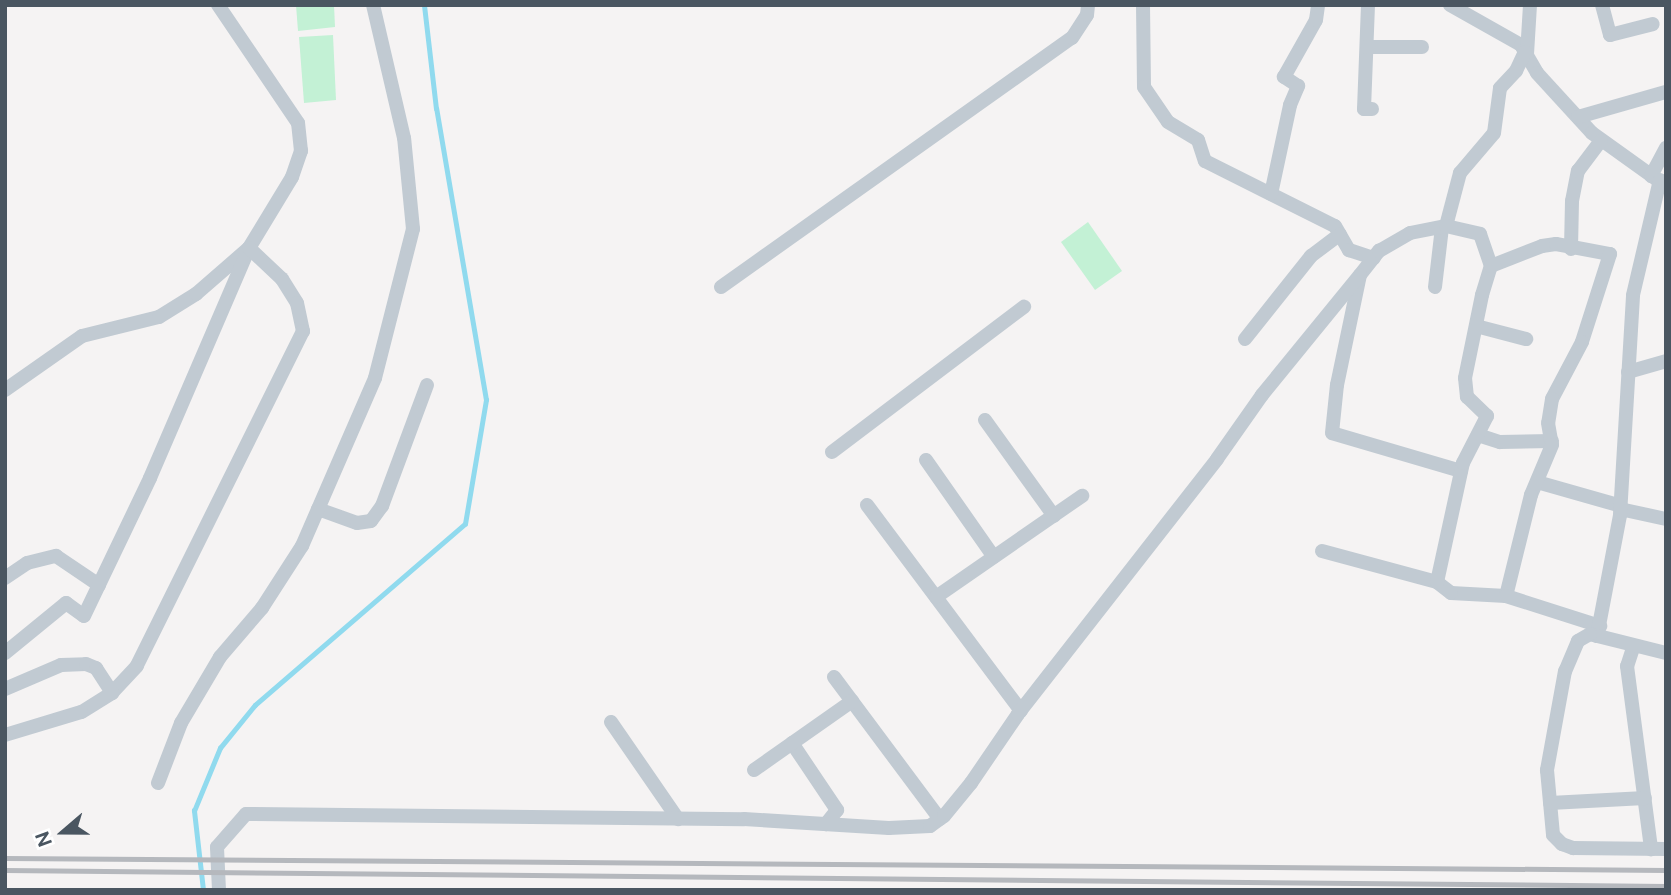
<!DOCTYPE html>
<html>
<head>
<meta charset="utf-8">
<style>
	body { margin:0 }
	#map { position:relative; width:1671px; height:895px; overflow:hidden; background:#f5f3f3; font-family:"Public Sans",sans-serif }
	div>[style] { position:absolute }
	.green>* { inset:0; background:#c3f1d5 }
	.stream>* { height:4.5px; margin:-2.25px; padding:0 2.25px; transform-origin:2.25px; border-radius:2.25px; background:#90daee }
	.minor>* { height:14px; margin:-7px; padding:0 7px; transform-origin:7px; border-radius:7px; background:#c1cad2 }
	.rail>* { height:4.5px; margin:-2.25px; padding:0 2.25px; transform-origin:2.25px; border-radius:2.25px; background:#b5b8bd }
	span { translate:-50% -50%; white-space:nowrap; text-align:center; line-height:1.15; -webkit-text-stroke:5px #fff; paint-order:stroke }
	.frame { position:absolute; inset:0; border:7px solid #4a5661; pointer-events:none }
	.north { position:absolute; left:28px; top:797px; width:70px; height:70px; -webkit-text-stroke:5px #fff; paint-order:stroke; rotate:250deg; font-size:19px; font-weight:700; line-height:28px; text-align:center; color:#4a5661 }
	.north::after { content:''; display:block; margin:auto; width:24px; height:32px; background:#4a5661; clip-path:polygon(50% 0,100% 100%,50% 72%,0 100%) }
</style>
</head>
<body>
<div id="map">
	<div class="green">
		<div style="clip-path:polygon(296px 5px,334px 5px,335px 27px,298px 31px)"></div>
		<div style="clip-path:polygon(333px 35px,336px 100px,304px 103px,299px 37px)"></div>
		<div style="clip-path:polygon(1088px 222px,1122px 271px,1095px 290px,1061px 242px)"></div>
	</div>
	<div class="stream">
		<div style="left:203px;top:890px;width:80px;rotate:-96.5deg"></div>
		<div style="left:194px;top:811px;width:68px;rotate:-67.6deg"></div>
		<div style="left:220px;top:748px;width:55px;rotate:-50.9deg"></div>
		<div style="left:255px;top:705px;width:277px;rotate:-40.8deg"></div>
		<div style="left:465px;top:524px;width:126px;rotate:-80.4deg"></div>
		<div style="left:486px;top:400px;width:295px;rotate:-99.7deg"></div>
		<div style="left:436px;top:109px;width:105px;rotate:-96.6deg"></div>
	</div>
	<div class="minor">
		<div style="left:1143px;top:5px;width:82px;rotate:89.3deg"></div>
		<div style="left:1144px;top:87px;width:42px;rotate:55.6deg"></div>
		<div style="left:1168px;top:122px;width:35px;rotate:31deg"></div>
		<div style="left:1198px;top:140px;width:22px;rotate:72deg"></div>
		<div style="left:1205px;top:161px;width:145px;rotate:26.6deg"></div>
		<div style="left:1335px;top:226px;width:28px;rotate:60deg"></div>
		<div style="left:1349px;top:250px;width:26px;rotate:18deg"></div>
		<div style="left:1368px;top:5px;width:104px;rotate:92.2deg"></div>
		<div style="left:1364px;top:109px;width:8px"></div>
		<div style="left:1450px;top:5px;width:81px;rotate:29.4deg"></div>
		<div style="left:1521px;top:45px;width:32px;rotate:60deg"></div>
		<div style="left:1537px;top:73px;width:81px;rotate:47.5deg"></div>
		<div style="left:1592px;top:133px;width:91px;rotate:35.6deg"></div>
		<div style="left:1602px;top:5px;width:31px;rotate:75deg"></div>
		<div style="left:1610px;top:35px;width:44px;rotate:-14.3deg"></div>
		<div style="left:1367px;top:47px;width:55px"></div>
		<div style="left:1527px;top:54px;width:49px;rotate:-86.5deg"></div>
		<div style="left:1578px;top:117px;width:91px;rotate:-15.9deg"></div>
		<div style="left:1651px;top:176px;width:32px;rotate:-62deg"></div>
		<div style="left:1271px;top:194px;width:91px;rotate:-77.9deg"></div>
		<div style="left:1290px;top:105px;width:21px;rotate:-67deg"></div>
		<div style="left:1298px;top:86px;width:17px;rotate:-147deg"></div>
		<div style="left:1284px;top:77px;width:65px;rotate:-60.7deg"></div>
		<div style="left:1316px;top:20px;width:15px;rotate:-82deg"></div>
		<div style="left:1446px;top:226px;width:55px;rotate:-75.2deg"></div>
		<div style="left:1460px;top:173px;width:52px;rotate:-49.6deg"></div>
		<div style="left:1494px;top:133px;width:45px;rotate:-82.4deg"></div>
		<div style="left:1500px;top:88px;width:23px;rotate:-47deg"></div>
		<div style="left:1516px;top:71px;width:21px;rotate:-65deg"></div>
		<div style="left:1571px;top:249px;width:48px;rotate:-88.8deg"></div>
		<div style="left:1572px;top:201px;width:31px;rotate:-79deg"></div>
		<div style="left:1578px;top:171px;width:38px;rotate:-53deg"></div>
		<div style="left:721px;top:287px;width:430px;rotate:-35.4deg"></div>
		<div style="left:1072px;top:38px;width:27px;rotate:-57deg"></div>
		<div style="left:1087px;top:15px;width:10px;rotate:-84deg"></div>
		<div style="left:1435px;top:287px;width:60px;rotate:-83.3deg"></div>
		<div style="left:1476px;top:326px;width:52px;rotate:14.6deg"></div>
		<div style="left:1245px;top:339px;width:106px;rotate:-51.5deg"></div>
		<div style="left:1311px;top:256px;width:36px;rotate:-37deg"></div>
		<div style="left:1628px;top:372px;width:40px;rotate:-16deg"></div>
		<div style="left:5px;top:390px;width:94px;rotate:-35deg"></div>
		<div style="left:82px;top:336px;width:79px;rotate:-13.9deg"></div>
		<div style="left:159px;top:317px;width:44px;rotate:-31.9deg"></div>
		<div style="left:196px;top:294px;width:70px;rotate:-41deg"></div>
		<div style="left:249px;top:248px;width:83px;rotate:-58.8deg"></div>
		<div style="left:292px;top:177px;width:28px;rotate:-71deg"></div>
		<div style="left:301px;top:151px;width:28px;rotate:-96deg"></div>
		<div style="left:298px;top:123px;width:143px;rotate:-124.1deg"></div>
		<div style="left:985px;top:420px;width:118px;rotate:54.3deg"></div>
		<div style="left:1478px;top:435px;width:23px;rotate:18deg"></div>
		<div style="left:1500px;top:442px;width:52px;rotate:-1.1deg"></div>
		<div style="left:832px;top:452px;width:241px;rotate:-37.1deg"></div>
		<div style="left:926px;top:460px;width:118px;rotate:55deg"></div>
		<div style="left:1461px;top:471px;width:134px;rotate:-163.6deg"></div>
		<div style="left:1332px;top:433px;width:48px;rotate:-84.1deg"></div>
		<div style="left:1337px;top:385px;width:112px;rotate:-78.2deg"></div>
		<div style="left:1360px;top:275px;width:31px;rotate:-52deg"></div>
		<div style="left:1379px;top:251px;width:36px;rotate:-30deg"></div>
		<div style="left:1410px;top:233px;width:37px;rotate:-11deg"></div>
		<div style="left:1446px;top:226px;width:35px;rotate:13deg"></div>
		<div style="left:1480px;top:234px;width:34px;rotate:71deg"></div>
		<div style="left:1537px;top:482px;width:87px;rotate:15.9deg"></div>
		<div style="left:867px;top:505px;width:257px;rotate:53.2deg"></div>
		<div style="left:318px;top:509px;width:41px;rotate:19.7deg"></div>
		<div style="left:357px;top:523px;width:14px;rotate:-8deg"></div>
		<div style="left:371px;top:521px;width:19px;rotate:-54deg"></div>
		<div style="left:382px;top:506px;width:129px;rotate:-69.6deg"></div>
		<div style="left:1620px;top:509px;width:47px;rotate:12.3deg"></div>
		<div style="left:1322px;top:551px;width:119px;rotate:15.1deg"></div>
		<div style="left:5px;top:578px;width:27px;rotate:-34deg"></div>
		<div style="left:27px;top:563px;width:30px;rotate:-14deg"></div>
		<div style="left:56px;top:556px;width:52px;rotate:34deg"></div>
		<div style="left:1506px;top:596px;width:55px;rotate:-176.9deg"></div>
		<div style="left:1451px;top:593px;width:18px;rotate:-142deg"></div>
		<div style="left:1437px;top:582px;width:122px;rotate:-77.7deg"></div>
		<div style="left:1463px;top:463px;width:53px;rotate:-62.9deg"></div>
		<div style="left:1487px;top:416px;width:28px;rotate:-136deg"></div>
		<div style="left:1467px;top:397px;width:19px;rotate:-96deg"></div>
		<div style="left:1465px;top:378px;width:85px;rotate:-78.4deg"></div>
		<div style="left:1482px;top:295px;width:30px;rotate:-73deg"></div>
		<div style="left:1491px;top:266px;width:55px;rotate:-21.4deg"></div>
		<div style="left:1542px;top:246px;width:14px;rotate:-8deg"></div>
		<div style="left:1556px;top:244px;width:55px;rotate:10.5deg"></div>
		<div style="left:1610px;top:254px;width:92px;rotate:107.7deg"></div>
		<div style="left:1582px;top:342px;width:64px;rotate:117.8deg"></div>
		<div style="left:1552px;top:399px;width:24px;rotate:99deg"></div>
		<div style="left:1548px;top:423px;width:22px;rotate:80deg"></div>
		<div style="left:1552px;top:445px;width:54px;rotate:112.8deg"></div>
		<div style="left:1531px;top:495px;width:104px;rotate:103.9deg"></div>
		<div style="left:1506px;top:596px;width:99px;rotate:17.7deg"></div>
		<div style="left:936px;top:597px;width:178px;rotate:-34.7deg"></div>
		<div style="left:1597px;top:636px;width:123px;rotate:-79.2deg"></div>
		<div style="left:1620px;top:515px;width:220px;rotate:-86.6deg"></div>
		<div style="left:1633px;top:295px;width:118px;rotate:-76.8deg"></div>
		<div style="left:1633px;top:648px;width:19px;rotate:108deg"></div>
		<div style="left:1627px;top:666px;width:185px;rotate:82.5deg"></div>
		<div style="left:5px;top:653px;width:79px;rotate:-39.3deg"></div>
		<div style="left:66px;top:603px;width:22px;rotate:36deg"></div>
		<div style="left:84px;top:616px;width:153px;rotate:-64.4deg"></div>
		<div style="left:150px;top:478px;width:250px;rotate:-66.7deg"></div>
		<div style="left:249px;top:248px;width:45px;rotate:43.2deg"></div>
		<div style="left:282px;top:279px;width:28px;rotate:58deg"></div>
		<div style="left:297px;top:303px;width:29px;rotate:78deg"></div>
		<div style="left:303px;top:331px;width:374px;rotate:116.4deg"></div>
		<div style="left:137px;top:666px;width:37px;rotate:133deg"></div>
		<div style="left:112px;top:693px;width:36px;rotate:148deg"></div>
		<div style="left:81px;top:712px;width:79px;rotate:163.2deg"></div>
		<div style="left:1666px;top:653px;width:78px;rotate:-166deg"></div>
		<div style="left:1590px;top:634px;width:14px;rotate:150deg"></div>
		<div style="left:1578px;top:641px;width:33px;rotate:113deg"></div>
		<div style="left:1565px;top:671px;width:101px;rotate:100.3deg"></div>
		<div style="left:1547px;top:770px;width:65px;rotate:84.7deg"></div>
		<div style="left:1553px;top:835px;width:13px;rotate:45deg"></div>
		<div style="left:1562px;top:844px;width:12px;rotate:20deg"></div>
		<div style="left:1573px;top:848px;width:93px;rotate:0.6deg"></div>
		<div style="left:834px;top:677px;width:177px;rotate:53.3deg"></div>
		<div style="left:5px;top:689px;width:61px;rotate:-23.2deg"></div>
		<div style="left:61px;top:665px;width:25px;rotate:-2deg"></div>
		<div style="left:86px;top:664px;width:11px;rotate:22deg"></div>
		<div style="left:96px;top:668px;width:30px;rotate:57deg"></div>
		<div style="left:611px;top:722px;width:118px;rotate:55.4deg"></div>
		<div style="left:792px;top:743px;width:81px;rotate:56.1deg"></div>
		<div style="left:837px;top:810px;width:18px;rotate:128deg"></div>
		<div style="left:754px;top:770px;width:120px;rotate:-35.1deg"></div>
		<div style="left:158px;top:783px;width:64px;rotate:-69deg"></div>
		<div style="left:181px;top:723px;width:77px;rotate:-59.4deg"></div>
		<div style="left:220px;top:657px;width:65px;rotate:-49.4deg"></div>
		<div style="left:262px;top:608px;width:74px;rotate:-57.2deg"></div>
		<div style="left:302px;top:546px;width:183px;rotate:-66.5deg"></div>
		<div style="left:375px;top:378px;width:154px;rotate:-75.7deg"></div>
		<div style="left:413px;top:229px;width:91px;rotate:-95.6deg"></div>
		<div style="left:404px;top:138px;width:137px;rotate:-103.1deg"></div>
		<div style="left:1550px;top:803px;width:95px;rotate:-3deg"></div>
		<div style="left:219px;top:890px;width:43px;rotate:-92.7deg"></div>
		<div style="left:217px;top:847px;width:44px;rotate:-48.7deg"></div>
		<div style="left:246px;top:814px;width:498px;rotate:0.6deg"></div>
		<div style="left:744px;top:819px;width:145px;rotate:3.6deg"></div>
		<div style="left:889px;top:828px;width:41px;rotate:-2.8deg"></div>
		<div style="left:930px;top:826px;width:17px;rotate:-36deg"></div>
		<div style="left:944px;top:816px;width:43px;rotate:-50.7deg"></div>
		<div style="left:971px;top:783px;width:83px;rotate:-55.7deg"></div>
		<div style="left:1018px;top:714px;width:323px;rotate:-52deg"></div>
		<div style="left:1217px;top:459px;width:78px;rotate:-54.9deg"></div>
		<div style="left:1262px;top:395px;width:155px;rotate:-50.8deg"></div>
	</div>
	<div class="rail">
		<div style="left:5px;top:858px;width:1661px;rotate:0.41deg"></div>
		<div style="left:5px;top:870px;width:1661px;rotate:0.55deg"></div>
	</div>
	<div class="frame"></div>
	<div class="north">N</div>
</div>
</body>
</html>
